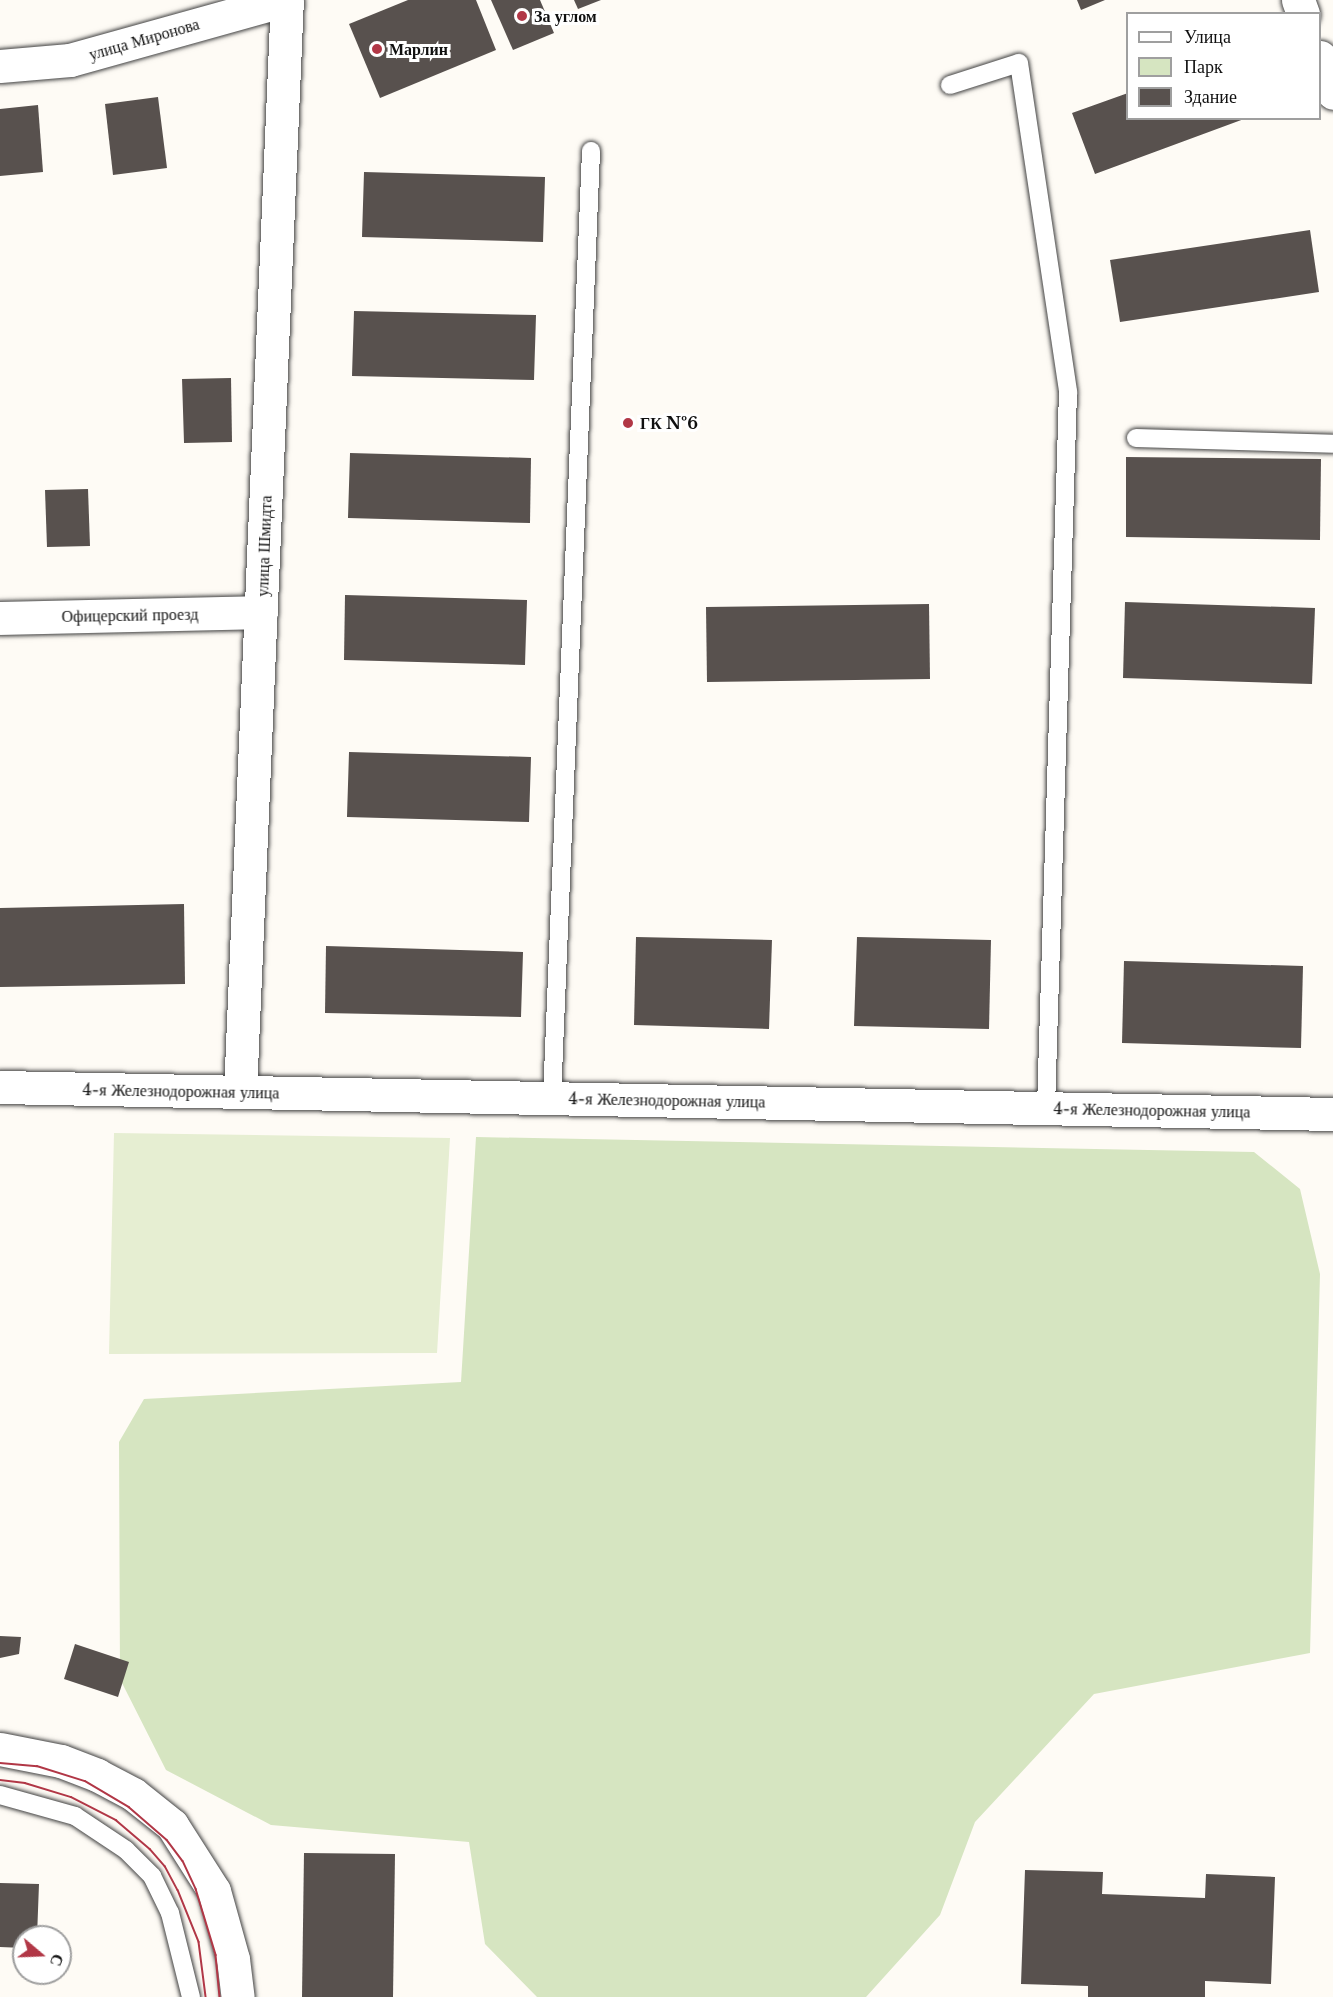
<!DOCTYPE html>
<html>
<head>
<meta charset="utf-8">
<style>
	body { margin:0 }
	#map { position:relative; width:1333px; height:1997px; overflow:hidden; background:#fefbf5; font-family:"Libre Baskerville",serif }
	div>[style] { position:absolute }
	.green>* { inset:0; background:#d6e5c1 }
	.pitch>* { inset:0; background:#e6eed2 }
	.building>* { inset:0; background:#58514e }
	.roads { filter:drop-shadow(0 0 2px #434343) drop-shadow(0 0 2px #434343) }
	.lane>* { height:18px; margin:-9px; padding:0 9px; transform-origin:9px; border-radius:9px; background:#fff }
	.street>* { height:33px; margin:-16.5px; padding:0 16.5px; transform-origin:16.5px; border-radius:16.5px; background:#fff }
	.tram>* { height:1.5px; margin:-0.75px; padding:0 0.75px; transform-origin:0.75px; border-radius:0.75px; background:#b13746 }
	.dots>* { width:16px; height:16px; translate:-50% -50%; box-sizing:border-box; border:3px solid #fff; border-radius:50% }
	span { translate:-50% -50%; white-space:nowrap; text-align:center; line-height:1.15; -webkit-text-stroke:6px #fff; paint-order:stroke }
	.poi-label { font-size:16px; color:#101010; font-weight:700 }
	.left { translate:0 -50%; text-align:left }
	.street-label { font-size:16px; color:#101010 }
	.legend { position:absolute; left:1126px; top:12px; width:195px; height:108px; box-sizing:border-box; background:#fff; border:2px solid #9f9f9f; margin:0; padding:8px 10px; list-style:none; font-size:18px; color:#101010 }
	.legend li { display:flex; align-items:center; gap:12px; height:30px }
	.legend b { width:30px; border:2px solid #9f9f9f }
	.north { position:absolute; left:12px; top:1925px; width:60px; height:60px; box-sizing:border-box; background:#fff; border:2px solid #9f9f9f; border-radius:50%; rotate:109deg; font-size:16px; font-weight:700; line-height:24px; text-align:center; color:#101010 }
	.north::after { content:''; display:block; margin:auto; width:21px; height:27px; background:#b13746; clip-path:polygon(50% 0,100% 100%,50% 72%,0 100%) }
</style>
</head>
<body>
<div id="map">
	<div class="green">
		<div style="clip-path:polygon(476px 1137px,1254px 1152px,1300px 1189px,1320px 1274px,1310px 1653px,1094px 1694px,975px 1822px,940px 1915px,866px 1997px,537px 1997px,485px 1944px,469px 1842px,271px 1825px,166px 1770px,120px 1679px,119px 1442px,144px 1399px,461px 1382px)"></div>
	</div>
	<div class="pitch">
		<div style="clip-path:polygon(114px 1133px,450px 1138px,437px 1353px,109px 1354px)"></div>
	</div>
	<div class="building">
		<div style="clip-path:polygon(408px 0,476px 0,496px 50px,380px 98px,349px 24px)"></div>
		<div style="clip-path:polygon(491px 0,540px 0,554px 33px,513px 50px)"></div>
		<div style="clip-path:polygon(574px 0,601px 0,578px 9px)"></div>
		<div style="clip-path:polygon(1077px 0,1105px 0,1081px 10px)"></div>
		<div style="clip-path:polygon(1128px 93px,1128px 118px,1244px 119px,1095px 174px,1072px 113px)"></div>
		<div style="clip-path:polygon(158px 97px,167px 168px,113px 175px,105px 104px)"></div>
		<div style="clip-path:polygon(38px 105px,43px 172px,0 176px,0 109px)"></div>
		<div style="clip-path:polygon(364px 172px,545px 177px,543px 242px,362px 237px)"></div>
		<div style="clip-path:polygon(1310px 230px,1319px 292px,1120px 322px,1110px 260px)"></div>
		<div style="clip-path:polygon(354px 311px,536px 315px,534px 380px,352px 376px)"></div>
		<div style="clip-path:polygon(231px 378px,232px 442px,184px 443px,182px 379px)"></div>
		<div style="clip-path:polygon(350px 453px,531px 458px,530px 523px,348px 518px)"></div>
		<div style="clip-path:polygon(1126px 457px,1321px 459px,1320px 540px,1126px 537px)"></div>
		<div style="clip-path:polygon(88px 489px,90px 546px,47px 547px,45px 490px)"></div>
		<div style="clip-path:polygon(345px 595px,527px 600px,525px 665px,344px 660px)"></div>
		<div style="clip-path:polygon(1125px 602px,1315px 608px,1312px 684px,1123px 678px)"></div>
		<div style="clip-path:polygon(929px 604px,930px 679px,707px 682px,706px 607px)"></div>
		<div style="clip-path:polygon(349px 752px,531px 757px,529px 822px,347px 817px)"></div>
		<div style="clip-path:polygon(184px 904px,185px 984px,0 987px,0 908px)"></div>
		<div style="clip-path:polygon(636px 937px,772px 940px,769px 1029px,634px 1025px)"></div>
		<div style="clip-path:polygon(857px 937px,991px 940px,989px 1029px,854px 1026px)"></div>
		<div style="clip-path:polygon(326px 946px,523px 952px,521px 1017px,325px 1013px)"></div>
		<div style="clip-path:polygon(1124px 961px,1303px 966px,1301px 1048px,1122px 1043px)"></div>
		<div style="clip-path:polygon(0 1636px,21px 1637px,19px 1654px,0 1658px)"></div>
		<div style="clip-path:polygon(75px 1644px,129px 1662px,118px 1697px,64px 1679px)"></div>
		<div style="clip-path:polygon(304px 1853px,395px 1854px,393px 1997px,302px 1997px)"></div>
		<div style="clip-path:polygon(1025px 1870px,1103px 1872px,1102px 1894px,1205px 1898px,1206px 1874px,1275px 1877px,1271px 1984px,1205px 1981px,1205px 1997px,1088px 1997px,1088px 1986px,1021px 1984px)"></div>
		<div style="clip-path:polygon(0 1883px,39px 1884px,37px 1937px,24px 1937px,24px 1948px,0 1947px)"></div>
	</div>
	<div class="roads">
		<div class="lane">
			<div style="left:950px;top:85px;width:72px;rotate:-17.7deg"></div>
			<div style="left:1019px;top:63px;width:333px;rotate:81.5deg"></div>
			<div style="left:1068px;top:392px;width:716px;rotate:91.76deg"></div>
			<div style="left:1136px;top:438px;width:197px;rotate:1.7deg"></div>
			<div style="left:552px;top:1098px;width:948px;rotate:-87.64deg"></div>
			<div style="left:0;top:1795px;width:78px;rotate:15.6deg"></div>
			<div style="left:75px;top:1816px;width:61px;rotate:33.7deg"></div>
			<div style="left:126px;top:1850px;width:37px;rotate:45deg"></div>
			<div style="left:152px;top:1876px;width:41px;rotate:64.1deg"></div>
			<div style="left:170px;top:1913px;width:87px;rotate:76deg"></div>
		</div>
		<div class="street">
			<div style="left:1298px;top:0;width:15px;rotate:70deg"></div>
			<div style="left:1320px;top:57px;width:38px;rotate:70deg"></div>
			<div style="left:0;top:66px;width:70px;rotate:-4.9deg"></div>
			<div style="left:70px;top:60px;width:223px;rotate:-15.6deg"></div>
			<div style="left:0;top:618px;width:261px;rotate:-1.3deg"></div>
			<div style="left:0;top:1087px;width:1333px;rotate:1.16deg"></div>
			<div style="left:240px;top:1092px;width:1093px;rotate:-87.54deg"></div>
			<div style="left:0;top:1749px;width:62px;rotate:11.1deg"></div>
			<div style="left:61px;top:1761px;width:39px;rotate:21deg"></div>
			<div style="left:97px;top:1775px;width:41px;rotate:27.8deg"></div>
			<div style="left:133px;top:1794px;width:50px;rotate:38.5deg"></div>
			<div style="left:172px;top:1825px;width:78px;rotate:57.5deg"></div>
			<div style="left:214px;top:1891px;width:71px;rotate:74.4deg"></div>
			<div style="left:233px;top:1959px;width:38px;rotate:83deg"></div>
		</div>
	</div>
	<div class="tram">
		<div style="left:0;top:1763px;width:37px;rotate:5deg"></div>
		<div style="left:37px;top:1766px;width:50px;rotate:17.4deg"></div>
		<div style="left:85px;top:1781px;width:51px;rotate:30.6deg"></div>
		<div style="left:129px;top:1807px;width:50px;rotate:41deg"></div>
		<div style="left:167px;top:1840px;width:26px;rotate:53deg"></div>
		<div style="left:183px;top:1861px;width:31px;rotate:65deg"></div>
		<div style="left:196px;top:1889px;width:69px;rotate:73.1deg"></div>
		<div style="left:216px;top:1955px;width:42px;rotate:84.6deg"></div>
		<div style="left:0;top:1780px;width:25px;rotate:7deg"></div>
		<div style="left:25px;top:1783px;width:48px;rotate:16.9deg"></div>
		<div style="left:71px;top:1797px;width:51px;rotate:27.1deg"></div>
		<div style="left:116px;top:1820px;width:45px;rotate:40.5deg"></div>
		<div style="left:150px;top:1849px;width:23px;rotate:49deg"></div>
		<div style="left:165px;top:1866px;width:27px;rotate:62deg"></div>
		<div style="left:178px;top:1890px;width:56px;rotate:68deg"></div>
		<div style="left:199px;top:1942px;width:55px;rotate:82.7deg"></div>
	</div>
	<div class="dots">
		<div style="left:522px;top:16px;background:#b13746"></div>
		<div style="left:377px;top:49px;background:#b13746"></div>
		<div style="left:628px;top:423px;background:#b13746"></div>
	</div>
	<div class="poi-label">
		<span class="left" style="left:534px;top:16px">За углом</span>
		<span class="left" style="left:389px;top:49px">Марлин</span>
		<span class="left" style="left:640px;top:423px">ГК №6</span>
	</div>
	<div class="street-label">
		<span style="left:144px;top:39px;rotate:-16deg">улица Миронова</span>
		<span style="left:264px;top:546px;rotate:-88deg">улица Шмидта</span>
		<span style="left:130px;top:615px;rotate:-1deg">Офицерский проезд</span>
		<span style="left:181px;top:1091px;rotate:1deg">4-я Железнодорожная улица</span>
		<span style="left:667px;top:1100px;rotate:1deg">4-я Железнодорожная улица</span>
		<span style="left:1152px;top:1110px;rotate:1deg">4-я Железнодорожная улица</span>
	</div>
	<ul class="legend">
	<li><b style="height:8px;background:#fff"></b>Улица</li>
	<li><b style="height:16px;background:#d6e5c1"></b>Парк</li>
	<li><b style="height:16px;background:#58514e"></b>Здание</li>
	</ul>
	<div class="north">С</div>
</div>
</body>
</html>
